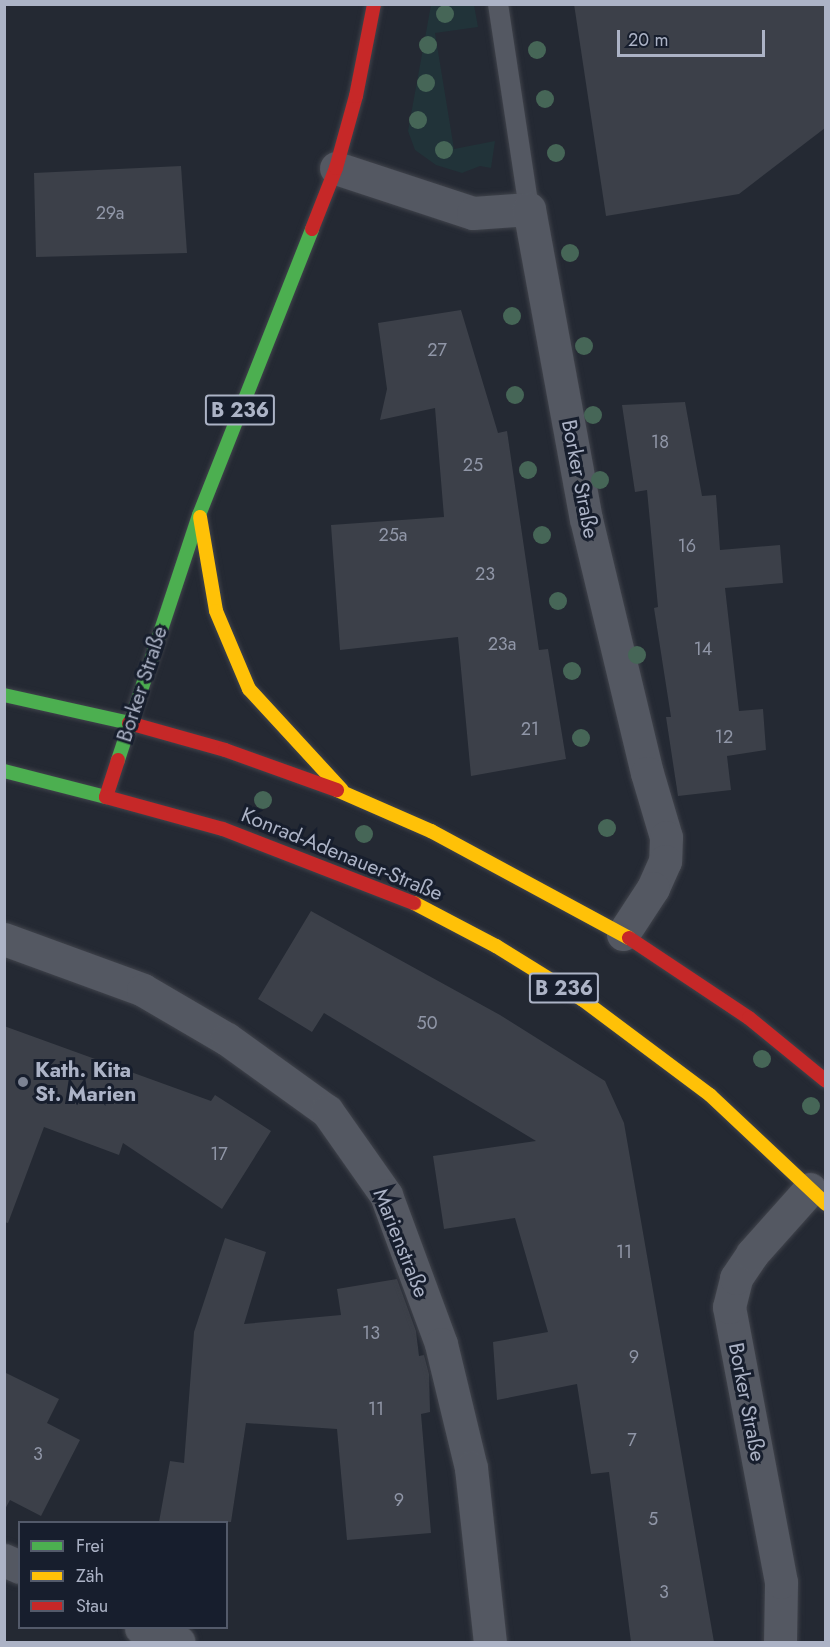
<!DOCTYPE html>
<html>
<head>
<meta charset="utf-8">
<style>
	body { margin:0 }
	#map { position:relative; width:830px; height:1647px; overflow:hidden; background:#242933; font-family:Jost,sans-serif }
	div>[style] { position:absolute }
	.green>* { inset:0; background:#213339 }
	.building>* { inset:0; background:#3c4049 }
	.roads { filter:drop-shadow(0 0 2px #40434b) drop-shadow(0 0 2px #40434b) }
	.lane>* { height:20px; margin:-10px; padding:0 10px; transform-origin:10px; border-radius:10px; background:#545862 }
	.street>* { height:33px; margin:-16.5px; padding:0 16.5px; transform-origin:16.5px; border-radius:16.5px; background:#545862 }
	.fast>* { height:14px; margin:-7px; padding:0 7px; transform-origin:7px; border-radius:7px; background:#4caf50 }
	.slow>* { height:14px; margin:-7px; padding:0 7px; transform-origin:7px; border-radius:7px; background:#ffc107 }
	.jam>* { height:14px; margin:-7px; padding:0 7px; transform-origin:7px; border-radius:7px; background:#c62828 }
	.trees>* { width:18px; height:18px; margin:-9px; border-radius:50%; background:#466657 }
	.dots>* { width:16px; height:16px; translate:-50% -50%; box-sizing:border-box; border:3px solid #171e2d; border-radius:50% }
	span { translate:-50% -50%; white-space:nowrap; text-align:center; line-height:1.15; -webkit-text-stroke:6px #171e2d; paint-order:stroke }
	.number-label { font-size:18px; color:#9096a7 }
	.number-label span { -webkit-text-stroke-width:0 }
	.shield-label span { padding:2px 4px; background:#171e2d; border:2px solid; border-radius:4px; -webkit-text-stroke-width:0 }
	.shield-label { font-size:20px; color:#acb3c6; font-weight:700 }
	.street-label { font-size:21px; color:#acb3c6 }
	.poi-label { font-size:21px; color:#acb3c6; font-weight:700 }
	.left { translate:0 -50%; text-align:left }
	.frame { position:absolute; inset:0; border:6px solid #acb3c6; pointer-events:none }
	.legend { position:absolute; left:18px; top:1521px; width:210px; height:108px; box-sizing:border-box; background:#171e2d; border:2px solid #535a6a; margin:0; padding:8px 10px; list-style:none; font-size:18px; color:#acb3c6 }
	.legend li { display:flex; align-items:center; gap:12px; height:30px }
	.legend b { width:30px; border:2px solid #535a6a }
	.scale { position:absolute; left:617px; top:30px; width:148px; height:27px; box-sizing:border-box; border:3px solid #acb3c6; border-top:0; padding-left:8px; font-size:18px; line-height:21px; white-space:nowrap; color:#acb3c6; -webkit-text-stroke:4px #171e2d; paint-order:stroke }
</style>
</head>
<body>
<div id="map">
	<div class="green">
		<div style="clip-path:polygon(431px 5px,474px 5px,478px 27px,435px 33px,454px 149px,495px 141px,491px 168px,480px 166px,462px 173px,436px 165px,415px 150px,408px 131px)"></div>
	</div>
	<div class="building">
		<div style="clip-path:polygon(574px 4px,825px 4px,825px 128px,739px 194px,606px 216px)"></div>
		<div style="clip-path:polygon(181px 166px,187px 253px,36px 257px,34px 173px)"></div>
		<div style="clip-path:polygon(461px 310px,498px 433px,507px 431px,539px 650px,548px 649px,566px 759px,471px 776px,458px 637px,340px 650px,331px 525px,444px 517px,435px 408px,380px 420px,387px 389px,378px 323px)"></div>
		<div style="clip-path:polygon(685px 402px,702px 496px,716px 495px,720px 550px,780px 545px,783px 583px,725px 588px,739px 711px,763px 709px,766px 750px,727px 756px,731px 790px,678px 796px,666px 717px,671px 717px,654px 608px,658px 607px,647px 490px,635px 492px,622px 405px)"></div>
		<div style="clip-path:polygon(311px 911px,500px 1015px,605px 1081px,624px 1123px,714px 1642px,631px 1642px,609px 1472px,591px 1474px,577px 1384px,497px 1400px,493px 1342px,548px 1332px,515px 1218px,444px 1229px,433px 1156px,536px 1141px,324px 1013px,312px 1032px,258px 999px)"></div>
		<div style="clip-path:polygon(4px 1026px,211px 1101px,215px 1095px,271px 1131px,222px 1209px,123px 1143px,119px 1155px,44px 1127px,8px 1223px,4px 1222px)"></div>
		<div style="clip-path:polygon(225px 1238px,266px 1252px,244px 1324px,341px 1315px,337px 1289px,397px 1279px,416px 1331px,419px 1356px,424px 1355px,429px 1374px,430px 1412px,421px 1414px,431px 1533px,347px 1540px,337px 1429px,246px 1423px,231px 1522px,159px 1522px,170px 1461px,184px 1463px,194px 1332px)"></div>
		<div style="clip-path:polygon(4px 1372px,59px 1399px,47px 1423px,80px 1440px,41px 1516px,10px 1500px,4px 1511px)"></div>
	</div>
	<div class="roads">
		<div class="lane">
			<div style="left:498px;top:4px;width:207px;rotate:81.4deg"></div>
		</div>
		<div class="street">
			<div style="left:336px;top:168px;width:144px;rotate:18.2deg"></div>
			<div style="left:473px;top:213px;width:56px;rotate:-4.1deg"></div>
			<div style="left:529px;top:209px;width:315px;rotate:79.6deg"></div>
			<div style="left:586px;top:519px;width:261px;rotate:76.5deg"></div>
			<div style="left:647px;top:773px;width:67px;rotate:73.5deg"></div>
			<div style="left:666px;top:837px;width:24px;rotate:92deg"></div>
			<div style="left:665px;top:861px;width:30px;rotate:114deg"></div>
			<div style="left:653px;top:888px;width:55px;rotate:123.1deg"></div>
			<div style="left:4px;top:939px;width:148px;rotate:20.1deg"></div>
			<div style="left:143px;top:990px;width:97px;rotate:30.3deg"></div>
			<div style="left:227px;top:1039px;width:123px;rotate:35.8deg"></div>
			<div style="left:327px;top:1111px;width:103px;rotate:54.9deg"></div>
			<div style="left:386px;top:1195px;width:159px;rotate:69.7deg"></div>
			<div style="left:441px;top:1344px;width:128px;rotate:76.4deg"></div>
			<div style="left:471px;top:1468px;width:175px;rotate:83.8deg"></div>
			<div style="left:4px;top:1560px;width:17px;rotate:24deg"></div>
			<div style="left:141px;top:1628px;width:40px;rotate:20.2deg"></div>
			<div style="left:780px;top:1642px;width:60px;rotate:-89deg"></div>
			<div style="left:781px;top:1582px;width:280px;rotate:-100.7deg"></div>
			<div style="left:729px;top:1307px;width:30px;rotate:-76deg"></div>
			<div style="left:736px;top:1278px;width:29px;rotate:-56deg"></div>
			<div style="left:752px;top:1254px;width:87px;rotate:-48.3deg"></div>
		</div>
		<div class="fast">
			<div style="left:4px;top:695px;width:128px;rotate:12.6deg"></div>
			<div style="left:118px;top:760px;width:258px;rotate:-71.7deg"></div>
			<div style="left:199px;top:515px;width:308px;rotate:-68.4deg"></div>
			<div style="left:4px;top:771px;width:105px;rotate:14.3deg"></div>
		</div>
		<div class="slow">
			<div style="left:200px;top:517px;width:95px;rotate:80.3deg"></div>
			<div style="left:216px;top:611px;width:85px;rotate:67.1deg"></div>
			<div style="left:249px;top:689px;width:137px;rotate:47.4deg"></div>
			<div style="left:337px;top:790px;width:103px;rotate:23.6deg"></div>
			<div style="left:431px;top:831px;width:225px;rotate:28.4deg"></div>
			<div style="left:414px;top:903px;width:93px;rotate:27.7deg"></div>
			<div style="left:496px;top:946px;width:102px;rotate:31.8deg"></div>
			<div style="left:583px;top:1000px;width:159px;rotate:36.8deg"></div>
			<div style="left:710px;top:1095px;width:159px;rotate:43.2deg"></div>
		</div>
		<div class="jam">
			<div style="left:312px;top:229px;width:66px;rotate:-68.5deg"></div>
			<div style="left:336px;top:168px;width:75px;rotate:-74.5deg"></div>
			<div style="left:356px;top:96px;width:94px;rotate:-78.9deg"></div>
			<div style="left:129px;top:723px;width:100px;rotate:15.7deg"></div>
			<div style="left:225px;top:750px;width:119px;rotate:19.7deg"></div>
			<div style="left:118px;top:760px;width:39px;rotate:108deg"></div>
			<div style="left:106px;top:797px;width:121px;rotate:15.3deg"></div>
			<div style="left:223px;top:829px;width:205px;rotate:21.2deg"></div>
			<div style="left:629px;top:938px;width:144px;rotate:33.7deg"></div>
			<div style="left:749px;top:1018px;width:99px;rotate:39.3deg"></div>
		</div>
	</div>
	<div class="trees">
		<div style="left:445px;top:14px"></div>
		<div style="left:428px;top:45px"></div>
		<div style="left:537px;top:50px"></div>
		<div style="left:426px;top:83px"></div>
		<div style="left:545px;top:99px"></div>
		<div style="left:418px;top:120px"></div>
		<div style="left:444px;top:150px"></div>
		<div style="left:556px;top:153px"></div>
		<div style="left:570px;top:253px"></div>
		<div style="left:512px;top:316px"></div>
		<div style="left:584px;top:346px"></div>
		<div style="left:515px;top:395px"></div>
		<div style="left:593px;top:415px"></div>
		<div style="left:528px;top:470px"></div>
		<div style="left:600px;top:480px"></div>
		<div style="left:542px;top:535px"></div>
		<div style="left:558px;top:601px"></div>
		<div style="left:637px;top:655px"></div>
		<div style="left:572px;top:671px"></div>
		<div style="left:581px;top:738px"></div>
		<div style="left:263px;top:800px"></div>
		<div style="left:607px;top:828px"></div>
		<div style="left:364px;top:834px"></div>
		<div style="left:762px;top:1059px"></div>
		<div style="left:811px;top:1106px"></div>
	</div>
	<div class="dots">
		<div style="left:23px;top:1082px;background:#7c8393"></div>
	</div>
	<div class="number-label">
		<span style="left:110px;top:213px">29a</span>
		<span style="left:437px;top:350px">27</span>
		<span style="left:660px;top:442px">18</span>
		<span style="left:473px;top:465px">25</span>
		<span style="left:393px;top:535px">25a</span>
		<span style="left:687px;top:546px">16</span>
		<span style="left:485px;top:574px">23</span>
		<span style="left:502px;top:644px">23a</span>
		<span style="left:703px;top:649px">14</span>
		<span style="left:530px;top:729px">21</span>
		<span style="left:724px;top:737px">12</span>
		<span style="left:427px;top:1023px">50</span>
		<span style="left:219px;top:1154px">17</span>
		<span style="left:624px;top:1252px">11</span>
		<span style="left:371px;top:1333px">13</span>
		<span style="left:634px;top:1357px">9</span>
		<span style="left:376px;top:1409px">11</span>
		<span style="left:632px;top:1440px">7</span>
		<span style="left:38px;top:1454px">3</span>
		<span style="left:399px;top:1500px">9</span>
		<span style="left:653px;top:1519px">5</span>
		<span style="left:664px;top:1592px">3</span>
	</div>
	<div class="shield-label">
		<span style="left:240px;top:410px">B 236</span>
		<span style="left:564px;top:988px">B 236</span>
	</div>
	<div class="street-label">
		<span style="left:580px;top:479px;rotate:79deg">Borker Straße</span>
		<span style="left:142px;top:684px;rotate:-72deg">Borker Straße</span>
		<span style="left:342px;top:854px;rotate:22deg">Konrad-Adenauer-Straße</span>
		<span style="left:401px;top:1243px;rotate:68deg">Marienstraße</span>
		<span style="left:747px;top:1402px;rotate:79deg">Borker Straße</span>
	</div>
	<div class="poi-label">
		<span class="left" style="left:35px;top:1082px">Kath. Kita<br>St. Marien</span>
	</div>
	<div class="frame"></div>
	<ul class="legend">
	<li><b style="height:8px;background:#4caf50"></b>Frei</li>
	<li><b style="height:8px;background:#ffc107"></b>Zäh</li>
	<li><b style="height:8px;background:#c62828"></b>Stau</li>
	</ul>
	<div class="scale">20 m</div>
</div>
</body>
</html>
